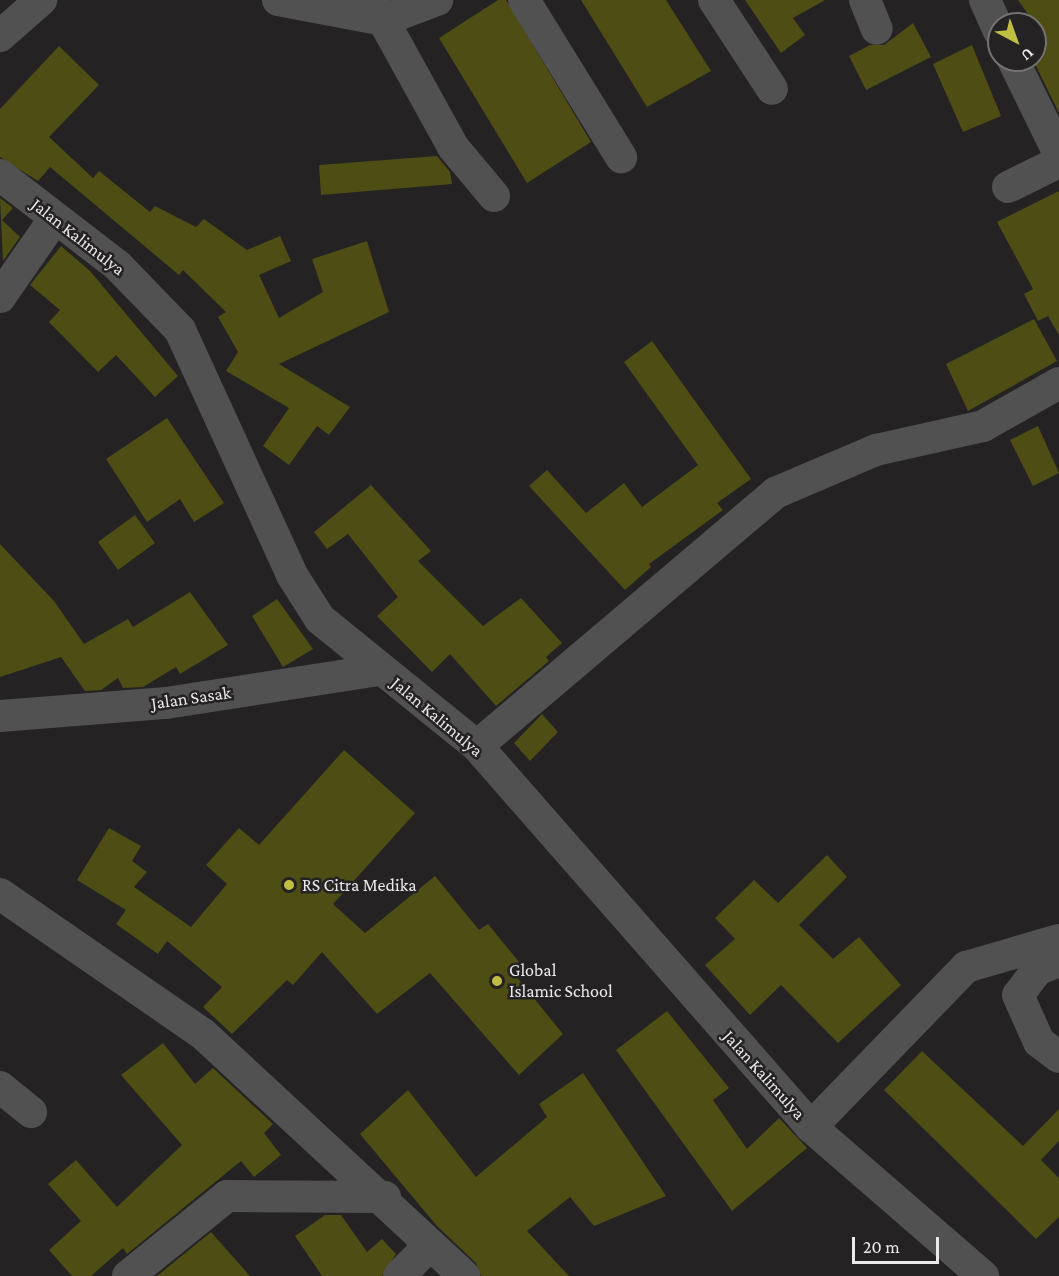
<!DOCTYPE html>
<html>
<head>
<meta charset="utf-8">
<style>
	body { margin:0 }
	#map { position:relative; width:1059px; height:1276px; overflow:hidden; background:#242223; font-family:"Crimson Pro",serif }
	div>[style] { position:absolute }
	.building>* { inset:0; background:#4e4d14 }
	.minor>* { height:32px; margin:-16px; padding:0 16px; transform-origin:16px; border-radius:16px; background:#525152 }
	.dots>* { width:16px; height:16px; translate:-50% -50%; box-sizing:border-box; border:3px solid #242223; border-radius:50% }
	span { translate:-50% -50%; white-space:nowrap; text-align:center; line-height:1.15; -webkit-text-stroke:5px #242223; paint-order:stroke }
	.street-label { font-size:18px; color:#ebe9ea }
	.poi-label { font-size:18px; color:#ebe9ea }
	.left { translate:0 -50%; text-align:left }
	.north { position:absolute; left:987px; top:12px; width:60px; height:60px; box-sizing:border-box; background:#242223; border:2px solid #747273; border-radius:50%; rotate:139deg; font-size:16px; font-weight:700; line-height:24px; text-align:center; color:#ebe9ea }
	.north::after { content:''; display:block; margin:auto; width:21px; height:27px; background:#c0be41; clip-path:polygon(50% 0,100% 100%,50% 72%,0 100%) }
	.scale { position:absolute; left:852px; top:1237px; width:87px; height:27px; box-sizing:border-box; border:3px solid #ebe9ea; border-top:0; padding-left:8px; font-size:18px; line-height:21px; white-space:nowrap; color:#ebe9ea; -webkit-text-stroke:4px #242223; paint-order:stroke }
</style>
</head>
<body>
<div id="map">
	<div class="building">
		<div style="clip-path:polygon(498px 0,506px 0,591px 142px,527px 183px,439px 38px)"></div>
		<div style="clip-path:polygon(581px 0,666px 0,711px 71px,647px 107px)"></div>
		<div style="clip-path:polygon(745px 0,825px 0,793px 18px,805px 35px,781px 53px)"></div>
		<div style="clip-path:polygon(1018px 0,1059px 0,1059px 113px,1035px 64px,1035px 24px)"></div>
		<div style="clip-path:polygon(913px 23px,931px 57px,866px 90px,849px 56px,870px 45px,884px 45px)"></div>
		<div style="clip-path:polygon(972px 45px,1001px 116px,963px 132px,933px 64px)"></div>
		<div style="clip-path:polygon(59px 46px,99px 85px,49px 137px,93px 178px,99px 171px,150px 212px,155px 206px,196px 227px,204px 219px,247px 250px,280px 236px,291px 261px,259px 275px,279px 318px,323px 292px,312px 259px,367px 241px,389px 312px,279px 364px,350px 407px,329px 435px,317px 426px,289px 465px,263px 446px,289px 408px,226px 371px,238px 352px,218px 317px,226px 312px,183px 270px,179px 275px,50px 167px,38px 181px,0 157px,0 109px)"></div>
		<div style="clip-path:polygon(437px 156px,450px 172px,452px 184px,321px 195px,319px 165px)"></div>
		<div style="clip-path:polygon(1059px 191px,1059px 335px,1048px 316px,1038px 321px,1024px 294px,1033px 289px,997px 222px)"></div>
		<div style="clip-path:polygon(0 198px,13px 208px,2px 220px,20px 237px,3px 261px)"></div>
		<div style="clip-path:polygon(61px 246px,90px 271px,178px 376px,155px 397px,116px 355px,98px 372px,49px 322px,60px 310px,30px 285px)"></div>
		<div style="clip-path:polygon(1034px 319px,1057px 361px,968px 411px,946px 364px)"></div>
		<div style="clip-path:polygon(652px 341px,751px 479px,717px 503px,723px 510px,649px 564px,651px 567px,625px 590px,529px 486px,547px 470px,586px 513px,624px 483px,642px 507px,698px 465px,624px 362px)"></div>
		<div style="clip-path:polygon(167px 418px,224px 503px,194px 522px,180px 499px,147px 522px,106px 459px)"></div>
		<div style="clip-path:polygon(1038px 426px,1059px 473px,1033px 486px,1010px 440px)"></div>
		<div style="clip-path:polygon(371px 485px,431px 551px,418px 561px,483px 626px,521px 598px,562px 643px,546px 657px,549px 661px,496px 706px,450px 654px,432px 672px,377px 616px,398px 597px,348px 534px,327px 549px,314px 532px)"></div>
		<div style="clip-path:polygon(135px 515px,155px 543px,118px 570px,98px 542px)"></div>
		<div style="clip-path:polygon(0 544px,54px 601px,84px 644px,128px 619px,133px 627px,190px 592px,228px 645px,180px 674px,176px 667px,143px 687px,123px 688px,118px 678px,101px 690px,85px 691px,61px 657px,0 677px)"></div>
		<div style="clip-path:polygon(277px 599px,313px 649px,283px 667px,252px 616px)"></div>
		<div style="clip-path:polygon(542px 714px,558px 732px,530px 761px,514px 743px)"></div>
		<div style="clip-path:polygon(344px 750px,415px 813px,333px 904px,365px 933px,435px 876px,479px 930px,488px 924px,524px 968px,515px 975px,563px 1034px,519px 1075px,430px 973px,377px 1014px,322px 952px,293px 985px,287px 980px,232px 1034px,203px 1007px,222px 987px,167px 941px,158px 954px,116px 924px,126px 910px,77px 880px,109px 828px,141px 846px,132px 861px,147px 872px,134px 887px,191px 927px,227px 884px,206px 865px,239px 828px,259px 845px)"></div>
		<div style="clip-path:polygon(827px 855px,847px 877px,799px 925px,833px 959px,859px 937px,901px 985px,838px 1043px,781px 985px,750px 1015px,705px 965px,735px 939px,715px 918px,754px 880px,778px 903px)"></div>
		<div style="clip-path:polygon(667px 1011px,729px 1088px,713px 1100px,747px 1149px,779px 1118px,807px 1148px,732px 1211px,616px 1050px)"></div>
		<div style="clip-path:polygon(163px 1043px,195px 1084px,213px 1068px,273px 1124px,264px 1133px,281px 1155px,254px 1177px,241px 1161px,127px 1254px,123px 1248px,91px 1276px,72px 1276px,49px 1250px,81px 1221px,48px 1184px,76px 1160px,117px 1207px,182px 1145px,121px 1075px)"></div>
		<div style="clip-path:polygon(922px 1051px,1023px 1146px,1059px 1109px,1059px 1141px,1041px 1160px,1059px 1178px,1059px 1217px,1036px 1239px,884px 1090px)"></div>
		<div style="clip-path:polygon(583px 1073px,666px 1196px,594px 1226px,570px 1197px,527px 1231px,569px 1276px,481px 1276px,476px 1263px,437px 1226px,360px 1134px,408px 1090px,476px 1177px,547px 1117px,539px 1104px)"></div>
		<div style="clip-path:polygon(325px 1215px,341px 1215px,367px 1252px,382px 1239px,396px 1254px,382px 1276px,322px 1276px,295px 1236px)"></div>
		<div style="clip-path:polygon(211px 1232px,250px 1276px,157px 1276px)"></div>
	</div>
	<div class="minor">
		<div style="left:278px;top:0;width:108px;rotate:10.7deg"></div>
		<div style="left:384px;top:20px;width:57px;rotate:-20.7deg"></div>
		<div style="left:372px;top:0;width:168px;rotate:61.1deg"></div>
		<div style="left:453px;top:147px;width:64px;rotate:50.1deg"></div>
		<div style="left:524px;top:0;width:185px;rotate:58.3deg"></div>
		<div style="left:714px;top:0;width:106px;rotate:56.9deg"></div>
		<div style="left:865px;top:0;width:31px;rotate:68deg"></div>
		<div style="left:985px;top:0;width:34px;rotate:66deg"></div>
		<div style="left:0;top:36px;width:55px;rotate:-41.3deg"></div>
		<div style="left:1013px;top:60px;width:105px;rotate:63.9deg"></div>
		<div style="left:0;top:175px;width:149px;rotate:37.6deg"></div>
		<div style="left:118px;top:266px;width:89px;rotate:45.9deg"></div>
		<div style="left:180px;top:330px;width:269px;rotate:65.4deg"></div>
		<div style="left:292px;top:575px;width:52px;rotate:57.5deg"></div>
		<div style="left:320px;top:619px;width:202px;rotate:39deg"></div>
		<div style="left:477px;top:746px;width:507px;rotate:48.76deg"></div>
		<div style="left:811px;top:1127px;width:228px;rotate:40.9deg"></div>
		<div style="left:1008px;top:187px;width:57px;rotate:-26.1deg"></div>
		<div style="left:0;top:297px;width:96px;rotate:-55.2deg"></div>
		<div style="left:0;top:716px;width:167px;rotate:-4.5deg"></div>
		<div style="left:166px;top:703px;width:217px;rotate:-8.8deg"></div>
		<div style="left:477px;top:746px;width:391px;rotate:-40.3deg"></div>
		<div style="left:775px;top:493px;width:110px;rotate:-23.1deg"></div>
		<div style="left:876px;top:450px;width:110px;rotate:-12.6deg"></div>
		<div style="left:983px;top:426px;width:87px;rotate:-29.5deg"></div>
		<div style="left:0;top:894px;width:247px;rotate:34.6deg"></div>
		<div style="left:203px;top:1034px;width:356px;rotate:42.8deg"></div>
		<div style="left:1059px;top:961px;width:24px;rotate:158deg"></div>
		<div style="left:1037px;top:970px;width:31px;rotate:127deg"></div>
		<div style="left:1018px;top:995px;width:51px;rotate:65.9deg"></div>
		<div style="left:1039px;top:1042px;width:25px;rotate:37deg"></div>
		<div style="left:0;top:1087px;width:40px;rotate:39deg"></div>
		<div style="left:811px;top:1127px;width:223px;rotate:-45.9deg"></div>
		<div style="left:966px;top:967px;width:97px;rotate:-16.2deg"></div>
		<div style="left:128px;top:1276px;width:127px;rotate:-38.9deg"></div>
		<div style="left:227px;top:1196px;width:158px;rotate:0.4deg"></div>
		<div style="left:399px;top:1276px;width:44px;rotate:-45deg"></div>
	</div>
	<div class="dots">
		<div style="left:289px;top:885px;background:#c0be41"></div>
		<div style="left:497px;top:981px;background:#c0be41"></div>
	</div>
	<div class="street-label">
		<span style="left:78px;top:237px;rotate:38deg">Jalan Kalimulya</span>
		<span style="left:191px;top:698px;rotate:-8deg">Jalan Sasak</span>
		<span style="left:437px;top:717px;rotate:40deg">Jalan Kalimulya</span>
		<span style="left:764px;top:1075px;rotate:48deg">Jalan Kalimulya</span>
	</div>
	<div class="poi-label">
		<span class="left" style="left:302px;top:885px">RS Citra Medika</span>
		<span class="left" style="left:509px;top:981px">Global<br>Islamic School</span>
	</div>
	<div class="north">U</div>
	<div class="scale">20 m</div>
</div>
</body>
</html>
